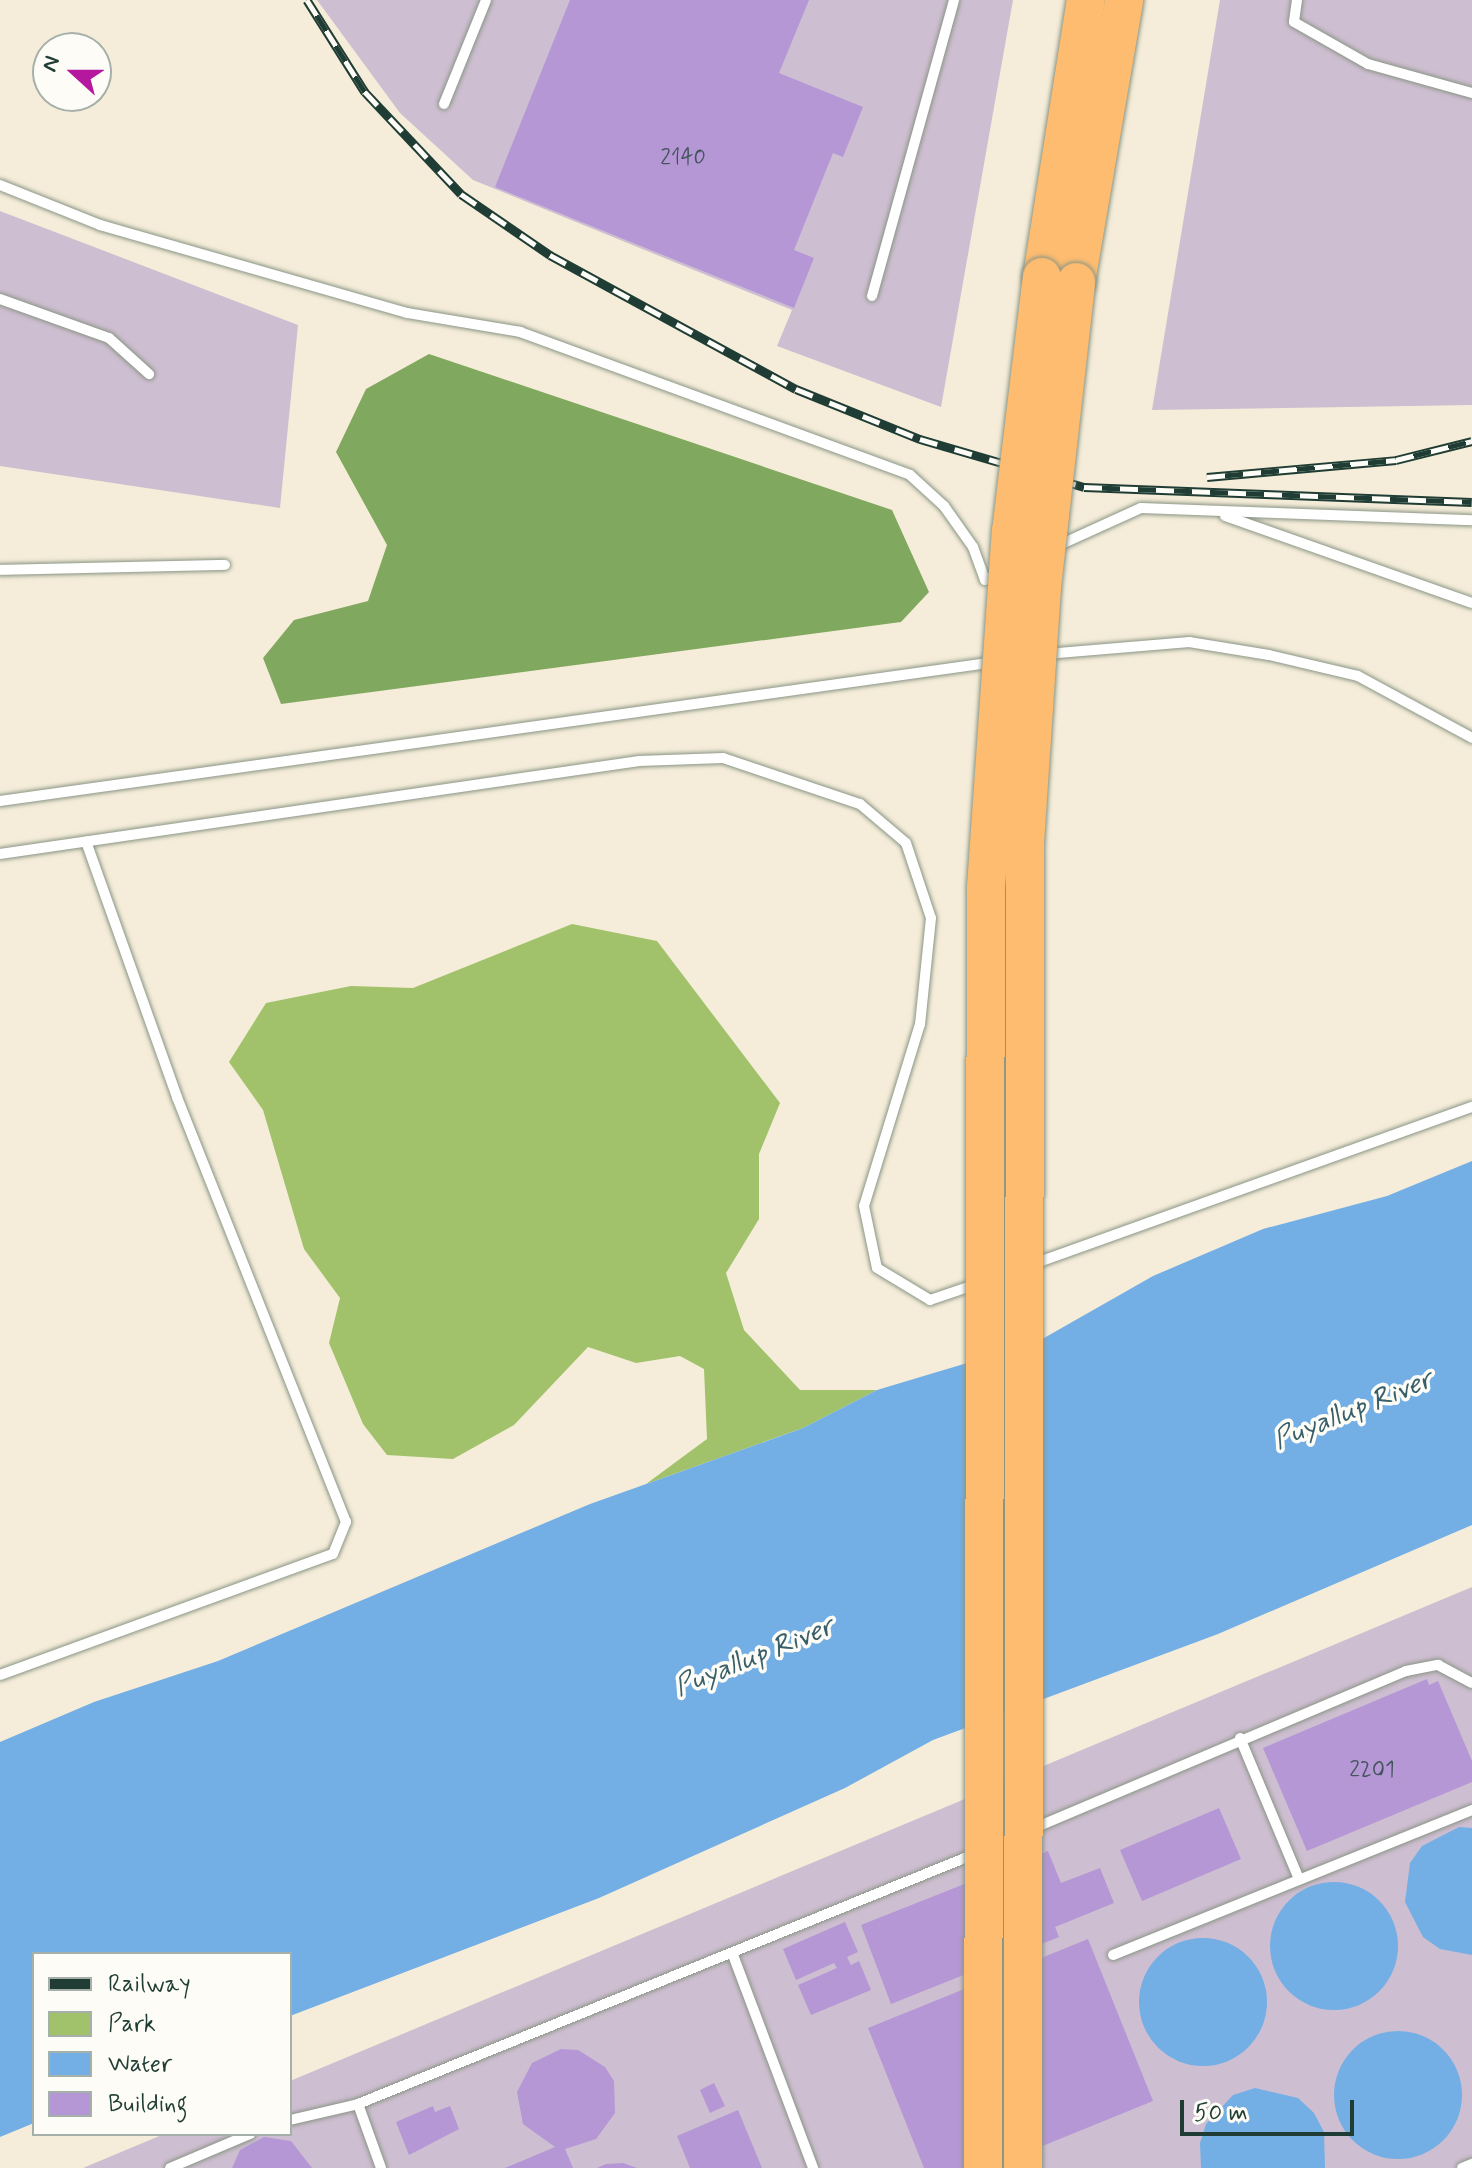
<!DOCTYPE html>
<html>
<head>
<meta charset="utf-8">
<style>
	body { margin:0 }
	#map { position:relative; width:1472px; height:2168px; overflow:hidden; background:#f5edd9; font-family:Mynerve,sans-serif }
	div>[style] { position:absolute }
	.industrial>* { inset:0; background:#cebed1 }
	.green>* { inset:0; background:#a1c26a }
	.forest>* { inset:0; background:#80a85e }
	.water>* { inset:0; background:#73afe5 }
	.round { border-radius:50% }
	.building>* { inset:0; background:#b597d6 }
	.roads { filter:drop-shadow(0 0 2px #8a9586) drop-shadow(0 0 2px #8a9586) }
	.lane>* { height:10px; margin:-5px; padding:0 5px; transform-origin:5px; border-radius:5px; background:#fff }
	.highway>* { height:38px; margin:-19px; padding:0 19px; transform-origin:19px; border-radius:19px; background:#fdbc6f }
	.rail>* { height:9px; margin-top:-4.5px; transform-origin:0; background:repeating-linear-gradient(90deg,#fdfcf7 0 18px,#1f3d34 0 36px); box-sizing:border-box; border-block:2px solid #1f3d34 }
	.bridges { filter:drop-shadow(0 0 2px #8a9586) drop-shadow(0 0 2px #8a9586) }
	.highway-bridge>* { height:38px; margin:-19px; padding:0 19px; transform-origin:19px; border-radius:19px; background:#fdbc6f }
	span { translate:-50% -50%; white-space:nowrap; text-align:center; line-height:1.15; -webkit-text-stroke:7px #fdfcf7; paint-order:stroke }
	.number-label { font-size:22px; color:#44545c }
	.number-label span { -webkit-text-stroke-width:0 }
	.water-label { font-size:28px; color:#385f69; font-style:italic }
	.legend { position:absolute; left:32px; top:1952px; width:260px; height:184px; box-sizing:border-box; background:#fdfcf7; border:2px solid #a4b0a9; margin:0; padding:10px 14px; list-style:none; font-size:24px; color:#1f3d34 }
	.legend li { display:flex; align-items:center; gap:16px; height:40px }
	.legend b { width:40px; border:2px solid #a4b0a9 }
	.north { position:absolute; left:32px; top:32px; width:80px; height:80px; box-sizing:border-box; background:#fdfcf7; border:2px solid #a4b0a9; border-radius:50%; rotate:291deg; font-size:22px; font-weight:700; line-height:32px; text-align:center; color:#1f3d34 }
	.north::after { content:''; display:block; margin:auto; width:28px; height:36px; background:#b5179e; clip-path:polygon(50% 0,100% 100%,50% 72%,0 100%) }
	.scale { position:absolute; left:1180px; top:2100px; width:174px; height:36px; box-sizing:border-box; border:4px solid #1f3d34; border-top:0; padding-left:10px; font-size:24px; line-height:28px; white-space:nowrap; color:#1f3d34; -webkit-text-stroke:6px #fdfcf7; paint-order:stroke }
</style>
</head>
<body>
<div id="map">
	<div class="industrial">
		<div style="clip-path:polygon(317px 0,1013px 0,941px 407px,777px 346px,792px 310px,473px 180px,400px 113px)"></div>
		<div style="clip-path:polygon(1220px 0,1472px 0,1472px 405px,1152px 410px)"></div>
		<div style="clip-path:polygon(0 211px,298px 325px,280px 508px,0 466px)"></div>
		<div style="clip-path:polygon(1472px 1587px,1472px 2168px,83px 2168px,164px 2134px,290px 2134px,290px 2081px)"></div>
	</div>
	<div class="green">
		<div style="clip-path:polygon(572px 924px,657px 941px,780px 1103px,759px 1154px,759px 1219px,726px 1273px,744px 1330px,800px 1390px,877px 1390px,803px 1428px,646px 1484px,707px 1439px,704px 1369px,680px 1356px,636px 1363px,588px 1347px,514px 1425px,453px 1459px,387px 1455px,363px 1424px,329px 1343px,340px 1298px,304px 1249px,263px 1110px,229px 1062px,266px 1003px,351px 986px,413px 988px)"></div>
	</div>
	<div class="forest">
		<div style="clip-path:polygon(429px 354px,892px 510px,929px 592px,901px 622px,281px 704px,263px 658px,294px 620px,368px 601px,387px 545px,336px 452px,366px 389px)"></div>
	</div>
	<div class="water">
		<div style="clip-path:polygon(1472px 1161px,1472px 1525px,1218px 1634px,933px 1740px,845px 1788px,599px 1898px,290px 2016px,290px 1954px,34px 1954px,34px 2123px,0 2137px,0 1742px,94px 1702px,218px 1661px,590px 1504px,803px 1428px,877px 1390px,1037px 1342px,1153px 1276px,1263px 1229px,1387px 1196px)"></div>
		<div style="clip-path:polygon(1459px 1827px,1472px 1828px,1472px 1955px,1440px 1949px,1423px 1937px,1405px 1902px,1410px 1863px,1422px 1846px)"></div>
		<div class="round" style="left:1270px;top:1882px;width:128px;height:128px"></div>
		<div class="round" style="left:1139px;top:1938px;width:128px;height:128px"></div>
		<div class="round" style="left:1334px;top:2031px;width:128px;height:128px"></div>
		<div style="clip-path:polygon(1255px 2088px,1298px 2098px,1314px 2113px,1324px 2132px,1325px 2168px,1201px 2168px,1200px 2143px,1206px 2124px,1233px 2095px)"></div>
	</div>
	<div class="building">
		<div style="clip-path:polygon(570px 0,809px 0,779px 73px,863px 107px,843px 157px,833px 153px,794px 250px,814px 258px,794px 308px,495px 187px)"></div>
		<div style="clip-path:polygon(1427px 1679px,1429px 1685px,1438px 1681px,1472px 1761px,1472px 1782px,1307px 1851px,1263px 1748px)"></div>
		<div style="clip-path:polygon(1219px 1808px,1241px 1859px,1142px 1901px,1120px 1850px)"></div>
		<div style="clip-path:polygon(1048px 1851px,1061px 1883px,1100px 1868px,1114px 1903px,1055px 1927px,1059px 1937px,891px 2004px,861px 1925px)"></div>
		<div style="clip-path:polygon(845px 1922px,858px 1952px,847px 1957px,851px 1965px,859px 1961px,871px 1990px,811px 2015px,798px 1985px,837px 1968px,834px 1963px,796px 1980px,783px 1949px)"></div>
		<div style="clip-path:polygon(1088px 1939px,1153px 2101px,988px 2168px,924px 2168px,868px 2028px)"></div>
		<div style="clip-path:polygon(561px 2049px,578px 2050px,605px 2067px,614px 2081px,615px 2113px,596px 2139px,565px 2149px,573px 2168px,505px 2168px,555px 2147px,523px 2124px,517px 2092px,532px 2063px)"></div>
		<div style="clip-path:polygon(714px 2083px,725px 2106px,710px 2113px,700px 2090px)"></div>
		<div style="clip-path:polygon(433px 2106px,435px 2112px,450px 2106px,459px 2129px,409px 2155px,396px 2122px)"></div>
		<div style="clip-path:polygon(738px 2110px,762px 2168px,690px 2168px,677px 2136px)"></div>
		<div style="clip-path:polygon(264px 2137px,291px 2141px,312px 2168px,232px 2168px,240px 2150px)"></div>
		<div style="clip-path:polygon(623px 2163px,637px 2168px,597px 2168px,606px 2164px)"></div>
	</div>
	<div class="roads">
		<div class="lane">
			<div style="left:1297px;top:0;width:22px;rotate:98deg"></div>
			<div style="left:1294px;top:22px;width:85px;rotate:29.6deg"></div>
			<div style="left:1368px;top:64px;width:108px;rotate:15.6deg"></div>
			<div style="left:444px;top:104px;width:112px;rotate:-68deg"></div>
			<div style="left:0;top:185px;width:108px;rotate:21.8deg"></div>
			<div style="left:100px;top:225px;width:319px;rotate:16deg"></div>
			<div style="left:407px;top:313px;width:115px;rotate:9.5deg"></div>
			<div style="left:520px;top:332px;width:415px;rotate:20.1deg"></div>
			<div style="left:910px;top:475px;width:46px;rotate:42.4deg"></div>
			<div style="left:944px;top:506px;width:50px;rotate:54.7deg"></div>
			<div style="left:973px;top:547px;width:35px;rotate:70deg"></div>
			<div style="left:985px;top:580px;width:17px;rotate:-24deg"></div>
			<div style="left:872px;top:296px;width:307px;rotate:-74.5deg"></div>
			<div style="left:0;top:299px;width:116px;rotate:19.7deg"></div>
			<div style="left:109px;top:338px;width:54px;rotate:42deg"></div>
			<div style="left:1225px;top:516px;width:262px;rotate:19.4deg"></div>
			<div style="left:1055px;top:547px;width:94px;rotate:-24.4deg"></div>
			<div style="left:1141px;top:508px;width:331px;rotate:2.1deg"></div>
			<div style="left:0;top:570px;width:225px;rotate:-1.3deg"></div>
			<div style="left:1046px;top:654px;width:144px;rotate:-4.8deg"></div>
			<div style="left:1189px;top:642px;width:81px;rotate:9.2deg"></div>
			<div style="left:1269px;top:655px;width:91px;rotate:13.3deg"></div>
			<div style="left:1358px;top:676px;width:130px;rotate:28.5deg"></div>
			<div style="left:0;top:801px;width:1005px;rotate:-7.95deg"></div>
			<div style="left:0;top:854px;width:646px;rotate:-8.28deg"></div>
			<div style="left:639px;top:761px;width:84px;rotate:-2deg"></div>
			<div style="left:723px;top:758px;width:145px;rotate:18.6deg"></div>
			<div style="left:860px;top:804px;width:60px;rotate:40.3deg"></div>
			<div style="left:906px;top:843px;width:79px;rotate:71.6deg"></div>
			<div style="left:931px;top:918px;width:107px;rotate:95.9deg"></div>
			<div style="left:920px;top:1024px;width:190px;rotate:107.1deg"></div>
			<div style="left:864px;top:1206px;width:63px;rotate:78.2deg"></div>
			<div style="left:877px;top:1268px;width:62px;rotate:31.1deg"></div>
			<div style="left:930px;top:1300px;width:50px;rotate:-18.8deg"></div>
			<div style="left:1033px;top:1264px;width:466px;rotate:-19.7deg"></div>
			<div style="left:0;top:1675px;width:354px;rotate:-20deg"></div>
			<div style="left:333px;top:1554px;width:35px;rotate:-68deg"></div>
			<div style="left:346px;top:1522px;width:457px;rotate:-111.7deg"></div>
			<div style="left:177px;top:1097px;width:271px;rotate:-109.6deg"></div>
			<div style="left:1240px;top:1738px;width:153px;rotate:67.3deg"></div>
			<div style="left:1032px;top:1829px;width:406px;rotate:-22.9deg"></div>
			<div style="left:1406px;top:1671px;width:33px;rotate:-11deg"></div>
			<div style="left:1438px;top:1665px;width:38px;rotate:28deg"></div>
			<div style="left:733px;top:1955px;width:228px;rotate:69.4deg"></div>
			<div style="left:1113px;top:1955px;width:387px;rotate:-22deg"></div>
			<div style="left:358px;top:2104px;width:68px;rotate:70.2deg"></div>
			<div style="left:290px;top:2120px;width:70px;rotate:-13.2deg"></div>
			<div style="left:358px;top:2104px;width:668px;rotate:-22.07deg"></div>
			<div style="left:170px;top:2168px;width:87px;rotate:-23deg"></div>
			<div style="left:1462px;top:2168px;width:11px;rotate:-22deg"></div>
		</div>
		<div class="highway">
			<div style="left:1042px;top:277px;width:280px;rotate:-81deg"></div>
			<div style="left:1076px;top:282px;width:286px;rotate:-80.3deg"></div>
		</div>
	</div>
	<div class="rail">
		<div style="left:307px;top:0;width:109px;rotate:57.8deg"></div>
		<div style="left:365px;top:92px;width:140px;rotate:46.7deg"></div>
		<div style="left:461px;top:194px;width:108px;rotate:34.4deg"></div>
		<div style="left:550px;top:255px;width:280px;rotate:28.6deg"></div>
		<div style="left:796px;top:389px;width:134px;rotate:22deg"></div>
		<div style="left:920px;top:439px;width:171px;rotate:16.3deg"></div>
		<div style="left:1084px;top:487px;width:388px;rotate:2.2deg"></div>
		<div style="left:1207px;top:477px;width:190px;rotate:-5.1deg"></div>
		<div style="left:1396px;top:460px;width:78px;rotate:-14deg"></div>
	</div>
	<div class="bridges">
		<div class="highway-bridge">
			<div style="left:983px;top:2168px;width:1281px;rotate:-89.87deg"></div>
			<div style="left:986px;top:887px;width:356px;rotate:-86deg"></div>
			<div style="left:1011px;top:532px;width:257px;rotate:-83.1deg"></div>
			<div style="left:1023px;top:2168px;width:1325px;rotate:-89.91deg"></div>
			<div style="left:1025px;top:843px;width:257px;rotate:-86.2deg"></div>
			<div style="left:1042px;top:587px;width:307px;rotate:-83.6deg"></div>
		</div>
	</div>
	<div class="number-label">
		<span style="left:683px;top:159px">2140</span>
		<span style="left:1372px;top:1771px">2201</span>
	</div>
	<div class="water-label">
		<span style="left:1353px;top:1411px;rotate:-22deg">Puyallup River</span>
		<span style="left:754px;top:1658px;rotate:-22deg">Puyallup River</span>
	</div>
	<ul class="legend">
	<li><b style="height:10px;background:#1f3d34"></b>Railway</li>
	<li><b style="height:22px;background:#a1c26a"></b>Park</li>
	<li><b style="height:22px;background:#73afe5"></b>Water</li>
	<li><b style="height:22px;background:#b597d6"></b>Building</li>
	</ul>
	<div class="north">N</div>
	<div class="scale">50 m</div>
</div>
</body>
</html>
